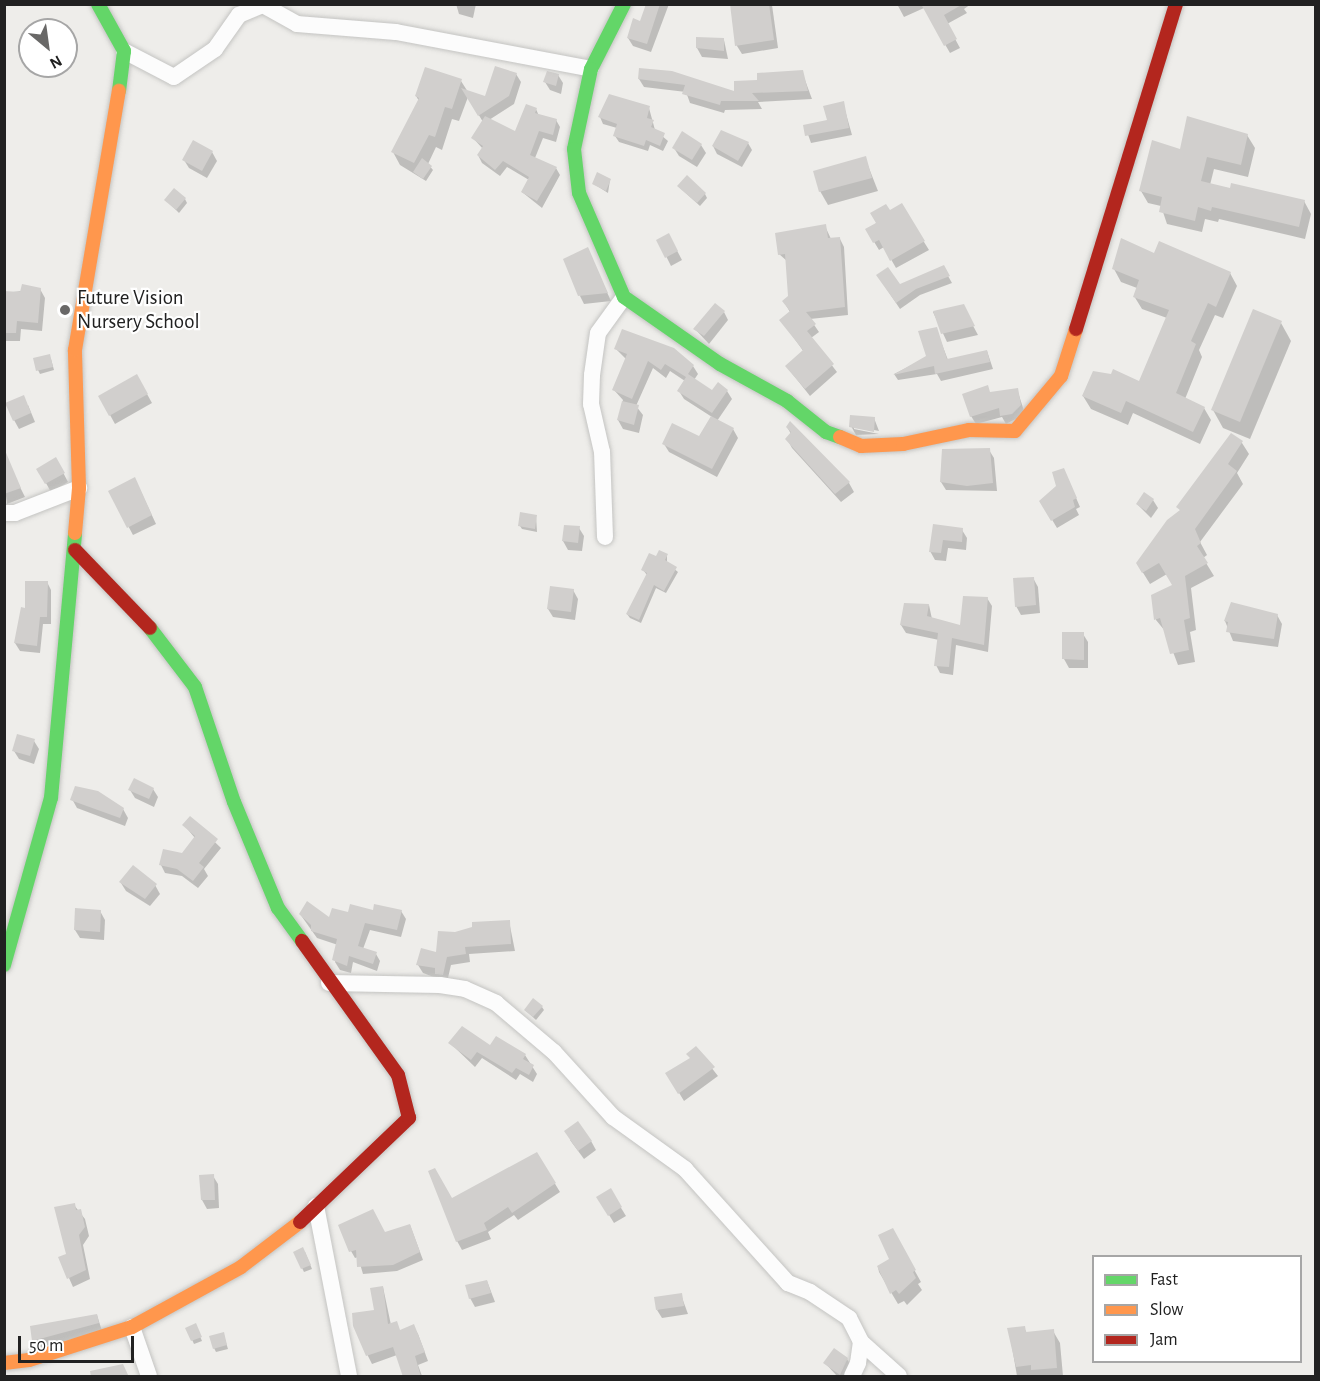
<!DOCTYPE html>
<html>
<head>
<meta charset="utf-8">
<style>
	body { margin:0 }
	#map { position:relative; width:1320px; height:1381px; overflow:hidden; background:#eeedea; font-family:"Alegreya Sans",sans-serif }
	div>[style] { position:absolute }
	.shadow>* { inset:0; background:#0003 }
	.building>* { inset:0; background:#d1cfcd }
	.roads { filter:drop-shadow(0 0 2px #c4c4c2) drop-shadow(0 0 2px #c4c4c2) }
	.street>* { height:16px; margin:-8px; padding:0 8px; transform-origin:8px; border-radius:8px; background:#fcfcfc }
	.fast>* { height:14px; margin:-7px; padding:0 7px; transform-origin:7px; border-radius:7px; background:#63d668 }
	.slow>* { height:14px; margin:-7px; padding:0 7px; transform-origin:7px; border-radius:7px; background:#ff974d }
	.jam>* { height:14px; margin:-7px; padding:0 7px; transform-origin:7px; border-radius:7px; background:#b3261e }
	.dots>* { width:16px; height:16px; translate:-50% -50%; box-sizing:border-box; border:3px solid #fff; border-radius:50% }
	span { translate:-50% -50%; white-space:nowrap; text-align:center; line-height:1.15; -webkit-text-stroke:4.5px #fff; paint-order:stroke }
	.poi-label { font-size:21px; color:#212121 }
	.left { translate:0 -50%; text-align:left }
	.frame { position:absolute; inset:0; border:6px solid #212121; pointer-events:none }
	.legend { position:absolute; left:1092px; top:1255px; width:210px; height:108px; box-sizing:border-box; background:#fff; border:2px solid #a6a6a6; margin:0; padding:8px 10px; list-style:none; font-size:18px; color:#212121 }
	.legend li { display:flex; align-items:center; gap:12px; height:30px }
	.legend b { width:30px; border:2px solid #a6a6a6 }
	.north { position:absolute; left:18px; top:18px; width:60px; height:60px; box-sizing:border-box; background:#fff; border:2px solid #a6a6a6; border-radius:50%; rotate:151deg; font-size:16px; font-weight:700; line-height:24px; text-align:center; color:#212121 }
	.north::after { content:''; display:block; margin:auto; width:21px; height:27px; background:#696867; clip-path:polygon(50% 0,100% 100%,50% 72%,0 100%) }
	.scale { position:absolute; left:18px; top:1336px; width:116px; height:27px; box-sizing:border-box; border:3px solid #212121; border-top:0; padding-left:8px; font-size:18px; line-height:21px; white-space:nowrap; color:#212121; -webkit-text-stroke:4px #fff; paint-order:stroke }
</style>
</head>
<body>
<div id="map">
	<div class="shadow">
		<div style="clip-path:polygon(456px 4px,476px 4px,473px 18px,459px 14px)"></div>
		<div style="clip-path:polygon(648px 4px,669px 4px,651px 52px,633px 46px,628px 38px,641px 23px)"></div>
		<div style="clip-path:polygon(731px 4px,772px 5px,778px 48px,742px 54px,737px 46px)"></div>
		<div style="clip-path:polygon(897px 4px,971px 4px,964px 9px,967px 13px,947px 24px,960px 48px,950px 53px,924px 8px,904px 17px)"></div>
		<div style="clip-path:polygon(724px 40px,728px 59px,702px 57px,697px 48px)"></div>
		<div style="clip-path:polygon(640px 69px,736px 93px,759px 82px,802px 72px,812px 99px,758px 102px,762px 109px,725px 110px,724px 113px,690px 103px,686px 92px,644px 87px,639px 79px)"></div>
		<div style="clip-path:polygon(516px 74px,521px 82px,514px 104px,489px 120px,516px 133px,536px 109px,539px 116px,556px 120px,560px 127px,556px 142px,543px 138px,535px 158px,556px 168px,560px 175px,542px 208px,522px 192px,529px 180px,507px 167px,500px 176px,482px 163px,478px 155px,483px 149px,473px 138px,483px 122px,468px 97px,459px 121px,452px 119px,442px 150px,436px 147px,428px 164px,433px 170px,426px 181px,400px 165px,393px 152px,419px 101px,416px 96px,461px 81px,468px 92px,486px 98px)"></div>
		<div style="clip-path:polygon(558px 75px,563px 83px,561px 94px,550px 90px,545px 82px)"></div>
		<div style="clip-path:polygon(843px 103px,852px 135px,811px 143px,805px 126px,829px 121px)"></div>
		<div style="clip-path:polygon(649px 108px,655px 130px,668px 141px,663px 151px,650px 145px,648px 151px,619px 142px,615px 136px,617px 128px,603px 124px,600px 117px)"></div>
		<div style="clip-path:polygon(1247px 135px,1255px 148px,1248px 177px,1214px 169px,1210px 185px,1304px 201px,1311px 214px,1305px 239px,1219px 219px,1218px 222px,1205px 219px,1202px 232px,1167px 224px,1161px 206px,1148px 203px,1141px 191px,1181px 151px)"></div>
		<div style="clip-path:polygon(748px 143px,752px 150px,742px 167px,717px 154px,713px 146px)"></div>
		<div style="clip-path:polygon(701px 145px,706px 153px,697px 167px,679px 156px,674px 148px)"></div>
		<div style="clip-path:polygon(212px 152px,217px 161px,207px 178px,189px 168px,184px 160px)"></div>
		<div style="clip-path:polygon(865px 158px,878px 191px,828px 205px,820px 191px)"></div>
		<div style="clip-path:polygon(610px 180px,608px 193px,594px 184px)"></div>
		<div style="clip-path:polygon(679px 187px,705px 194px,707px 198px,700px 206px)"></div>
		<div style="clip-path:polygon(185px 199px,187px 203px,179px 213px,166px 200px)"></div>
		<div style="clip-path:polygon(901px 205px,929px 250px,896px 268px,884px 247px,879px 250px,867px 230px)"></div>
		<div style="clip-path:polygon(825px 226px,831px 239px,840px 239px,844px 247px,848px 315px,810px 319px,819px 332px,811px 338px,837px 372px,810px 396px,787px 367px,804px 352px,781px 320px,790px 312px,784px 302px,790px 297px,787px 261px,779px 254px)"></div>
		<div style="clip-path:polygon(658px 240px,673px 243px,682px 260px,671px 266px)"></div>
		<div style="clip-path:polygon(1155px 255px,1230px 273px,1237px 286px,1223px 318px,1215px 315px,1199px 350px,1202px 357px,1185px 399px,1204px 408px,1211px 420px,1200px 444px,1133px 413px,1128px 425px,1091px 409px,1083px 396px,1140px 383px,1167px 318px,1142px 309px,1134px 296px,1137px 288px,1121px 282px,1114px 269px)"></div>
		<div style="clip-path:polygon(591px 257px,611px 301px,584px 304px,580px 296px)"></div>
		<div style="clip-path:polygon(943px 267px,952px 283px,920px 295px,900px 309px,882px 282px,900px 286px)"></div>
		<div style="clip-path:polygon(40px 289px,45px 298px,42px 331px,21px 329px,20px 341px,5px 341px,4px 293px)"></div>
		<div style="clip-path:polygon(963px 307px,978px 335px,947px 342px,933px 312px)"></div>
		<div style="clip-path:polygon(724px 312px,728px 320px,709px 344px,695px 329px)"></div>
		<div style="clip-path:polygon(1281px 323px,1291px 341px,1250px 439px,1223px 428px,1213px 410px)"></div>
		<div style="clip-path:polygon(936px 329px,948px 360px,987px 351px,993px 369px,941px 381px,937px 374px,898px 380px,894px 374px,928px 357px)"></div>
		<div style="clip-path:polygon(616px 349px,693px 366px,698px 374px,694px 380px,713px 392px,727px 391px,732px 399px,717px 421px,733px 429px,738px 438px,717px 477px,669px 452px,664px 444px,700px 438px,712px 417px,684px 399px,679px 391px,685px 381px,670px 371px,666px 378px,653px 368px,636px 406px,643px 415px,639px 433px,623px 429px,618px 420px,623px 400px,614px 390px,627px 360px)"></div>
		<div style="clip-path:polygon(51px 359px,54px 370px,40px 374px,38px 370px)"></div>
		<div style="clip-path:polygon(137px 376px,152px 403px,115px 424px,100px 397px)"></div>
		<div style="clip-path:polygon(1017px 389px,1025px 414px,1006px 424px,1002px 417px,976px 424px,971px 416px,990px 393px)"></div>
		<div style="clip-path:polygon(28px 405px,35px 422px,19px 429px,14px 420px)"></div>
		<div style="clip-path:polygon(874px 418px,879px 431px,854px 426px,854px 429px,879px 434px,856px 435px,851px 426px)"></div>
		<div style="clip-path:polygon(791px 423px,849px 483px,854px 492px,841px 502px,792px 448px,787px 439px,791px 434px,787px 427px)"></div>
		<div style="clip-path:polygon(1232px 435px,1242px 443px,1249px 454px,1237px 473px,1243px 484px,1200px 542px,1207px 555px,1203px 558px,1214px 576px,1191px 588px,1196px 630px,1190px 632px,1195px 662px,1178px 665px,1165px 631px,1156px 620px,1153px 596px,1174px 586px,1167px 574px,1150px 584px,1137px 563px,1181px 511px,1178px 507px)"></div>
		<div style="clip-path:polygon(989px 450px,994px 458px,997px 491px,946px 490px,941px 482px)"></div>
		<div style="clip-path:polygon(56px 459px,68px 482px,51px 492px,38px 469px)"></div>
		<div style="clip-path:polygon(15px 477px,25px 497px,7px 504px,4px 482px)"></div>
		<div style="clip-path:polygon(135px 479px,156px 524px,133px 535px,110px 492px)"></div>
		<div style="clip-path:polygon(1068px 479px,1080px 507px,1076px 509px,1079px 515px,1057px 528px,1041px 501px)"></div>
		<div style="clip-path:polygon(1153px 500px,1158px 508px,1151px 518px,1137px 504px)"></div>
		<div style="clip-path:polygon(536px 516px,537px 532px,522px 529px,520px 526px)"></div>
		<div style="clip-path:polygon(934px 526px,962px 530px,967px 538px,966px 550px,948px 548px,946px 561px,935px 560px,930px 551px)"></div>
		<div style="clip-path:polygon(579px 528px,584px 536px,582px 551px,568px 550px,563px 541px)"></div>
		<div style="clip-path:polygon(667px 555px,667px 563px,678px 572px,666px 593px,656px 588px,641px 623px,630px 618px,627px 614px,647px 575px,643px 570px,656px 558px)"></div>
		<div style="clip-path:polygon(1033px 578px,1038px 587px,1040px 613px,1021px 615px,1016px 606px)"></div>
		<div style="clip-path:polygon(47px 582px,51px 590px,51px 624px,43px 624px,40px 653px,20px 651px,15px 643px,27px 609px)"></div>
		<div style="clip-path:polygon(573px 590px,578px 599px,575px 620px,553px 617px,548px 609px)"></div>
		<div style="clip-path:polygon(987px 598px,992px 606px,988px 652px,956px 645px,953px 675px,940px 673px,936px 665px,939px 640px,906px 633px,901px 625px,929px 605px,932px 619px,961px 627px)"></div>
		<div style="clip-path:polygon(1231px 604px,1277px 615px,1282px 624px,1278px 647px,1233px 641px,1225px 621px)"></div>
		<div style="clip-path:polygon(1083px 634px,1088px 642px,1088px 668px,1069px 668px,1064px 659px)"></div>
		<div style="clip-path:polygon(34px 741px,39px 749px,34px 764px,19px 759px,14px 751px)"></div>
		<div style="clip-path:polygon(153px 789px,158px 797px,154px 807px,135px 798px,130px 790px)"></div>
		<div style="clip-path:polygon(72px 799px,123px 809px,128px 818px,125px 826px,77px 808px)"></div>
		<div style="clip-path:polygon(190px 818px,221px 848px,204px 869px,208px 876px,198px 888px,182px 876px,165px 873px,161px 865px,183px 855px,195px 838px,184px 825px)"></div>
		<div style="clip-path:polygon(121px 883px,155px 885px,160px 894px,150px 906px,126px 891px)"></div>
		<div style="clip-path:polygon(100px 911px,105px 920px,104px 940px,80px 938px,75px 930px)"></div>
		<div style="clip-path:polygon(401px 911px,406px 919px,401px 937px,370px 930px,363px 949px,376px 954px,380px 961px,377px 971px,353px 962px,351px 973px,340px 970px,335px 962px,338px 945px,317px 938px,300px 914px,330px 919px)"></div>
		<div style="clip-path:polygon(509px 921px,515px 951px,469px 954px,470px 962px,451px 965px,447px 982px,423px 973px,418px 965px,438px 954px,455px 933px)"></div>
		<div style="clip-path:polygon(542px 1007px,544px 1010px,536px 1020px,525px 1010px)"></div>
		<div style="clip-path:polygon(450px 1043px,525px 1055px,537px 1074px,533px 1082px,520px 1074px,516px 1080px,482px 1058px,475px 1067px)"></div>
		<div style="clip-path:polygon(696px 1048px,718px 1076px,684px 1101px,667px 1073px,691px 1059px)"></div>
		<div style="clip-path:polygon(570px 1140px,591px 1141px,596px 1150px,584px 1159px)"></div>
		<div style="clip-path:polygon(537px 1154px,560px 1192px,518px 1220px,514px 1215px,488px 1232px,491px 1239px,462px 1250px,457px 1241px,452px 1200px)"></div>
		<div style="clip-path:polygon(213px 1176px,218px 1184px,219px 1208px,207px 1209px,202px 1200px)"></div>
		<div style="clip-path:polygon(610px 1190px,626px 1216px,614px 1223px,598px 1197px)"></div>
		<div style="clip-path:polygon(74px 1205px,85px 1219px,89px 1236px,83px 1245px,90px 1279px,73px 1287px,69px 1278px,68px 1254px)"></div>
		<div style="clip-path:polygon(410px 1225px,423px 1260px,397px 1271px,363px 1274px,358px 1257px,355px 1258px,351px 1251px)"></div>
		<div style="clip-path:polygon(892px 1230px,921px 1282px,918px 1284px,922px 1290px,907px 1305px,904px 1301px,898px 1304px,879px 1272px,878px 1267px,891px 1259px)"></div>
		<div style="clip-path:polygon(305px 1252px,312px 1269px,304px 1272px,295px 1253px)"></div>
		<div style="clip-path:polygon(487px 1281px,495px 1302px,475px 1307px,470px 1298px)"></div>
		<div style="clip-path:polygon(383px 1287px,391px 1325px,400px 1331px,413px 1326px,418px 1334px,428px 1361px,418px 1365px,422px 1376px,404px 1376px,397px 1355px,372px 1364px,368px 1356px,354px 1314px,376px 1312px)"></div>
		<div style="clip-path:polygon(681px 1295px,688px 1314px,662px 1318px,657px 1310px)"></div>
		<div style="clip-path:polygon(97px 1315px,102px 1331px,38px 1348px,34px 1340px)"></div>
		<div style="clip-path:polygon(1024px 1328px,1027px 1333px,1053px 1331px,1060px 1343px,1063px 1376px,1017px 1376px,1009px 1330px)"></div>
		<div style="clip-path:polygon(187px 1329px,197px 1329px,202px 1341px,194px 1344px)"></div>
		<div style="clip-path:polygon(223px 1333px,228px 1349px,216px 1352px,214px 1348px)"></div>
		<div style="clip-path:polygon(847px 1359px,852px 1367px,848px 1376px,837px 1376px,825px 1363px)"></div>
	</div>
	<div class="building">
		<div style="clip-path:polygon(646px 4px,660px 4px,647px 44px,627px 38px,633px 18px,640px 21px)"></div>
		<div style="clip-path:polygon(730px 4px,769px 4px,774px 40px,735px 46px)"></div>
		<div style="clip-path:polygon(921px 4px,963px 4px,944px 15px,957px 39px,944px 46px)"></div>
		<div style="clip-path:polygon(696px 37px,724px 38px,724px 51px,696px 48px)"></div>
		<div style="clip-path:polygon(495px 66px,517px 73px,509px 96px,478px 116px,461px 88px,485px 96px)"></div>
		<div style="clip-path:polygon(425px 67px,462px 79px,452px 109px,445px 107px,435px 137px,429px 135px,414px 163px,391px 152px,419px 98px,415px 96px)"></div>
		<div style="clip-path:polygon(639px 68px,672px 71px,734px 91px,734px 81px,757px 80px,757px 73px,803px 70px,808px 91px,752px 93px,759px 101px,721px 101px,720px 105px,682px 94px,685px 85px,638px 79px)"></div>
		<div style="clip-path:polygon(547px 71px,559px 74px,556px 86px,543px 82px)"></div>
		<div style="clip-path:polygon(609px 94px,650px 106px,647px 118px,654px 120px,651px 127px,665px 133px,660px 146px,646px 140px,644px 146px,613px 136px,617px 124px,598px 117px)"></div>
		<div style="clip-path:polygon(844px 101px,849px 128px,805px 136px,803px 125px,827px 120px,823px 106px)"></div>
		<div style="clip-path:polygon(526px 104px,537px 108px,535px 113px,557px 119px,553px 135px,539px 131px,530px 155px,557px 167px,537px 201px,521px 192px,529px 177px,503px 161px,495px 170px,477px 155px,483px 146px,471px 138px,485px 116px,515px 131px)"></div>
		<div style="clip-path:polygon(1187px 116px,1248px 134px,1241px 165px,1207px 157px,1201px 181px,1230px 188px,1231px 183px,1305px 200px,1299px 227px,1212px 207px,1211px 211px,1198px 207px,1195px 221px,1159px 212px,1162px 197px,1139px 191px,1152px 140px,1180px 149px)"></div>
		<div style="clip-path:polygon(721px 130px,749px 142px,738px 161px,712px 146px)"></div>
		<div style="clip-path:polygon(682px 131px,702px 144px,692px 160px,672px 148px)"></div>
		<div style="clip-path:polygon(193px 140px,213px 151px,202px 171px,182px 160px)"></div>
		<div style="clip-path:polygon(866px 156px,872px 178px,819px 192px,813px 171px)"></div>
		<div style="clip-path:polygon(422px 158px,432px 166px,423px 179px,413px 172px)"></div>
		<div style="clip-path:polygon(597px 172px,611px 179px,606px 191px,592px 184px)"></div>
		<div style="clip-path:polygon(687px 175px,706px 193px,697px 203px,677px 186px)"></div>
		<div style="clip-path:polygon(174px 188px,186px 198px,176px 210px,164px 200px)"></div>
		<div style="clip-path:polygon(902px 203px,925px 241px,890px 261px,879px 240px,873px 243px,865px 229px,876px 223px,870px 213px,886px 204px,890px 210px)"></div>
		<div style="clip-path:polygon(826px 224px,828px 238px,840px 237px,845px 307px,806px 312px,816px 324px,807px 331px,834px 364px,805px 389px,785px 366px,803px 350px,779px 320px,790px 311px,782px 301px,788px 296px,785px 254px,778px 255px,775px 233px)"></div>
		<div style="clip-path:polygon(669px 233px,678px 251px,665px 258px,656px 240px)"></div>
		<div style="clip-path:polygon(1121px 238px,1154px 253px,1159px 241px,1231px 272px,1216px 307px,1208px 303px,1191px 341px,1196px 344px,1176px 393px,1205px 407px,1193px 432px,1126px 401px,1121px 413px,1082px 396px,1093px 371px,1111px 374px,1113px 369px,1139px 381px,1169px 310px,1133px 297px,1139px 280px,1112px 269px)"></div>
		<div style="clip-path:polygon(588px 247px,608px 293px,578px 296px,563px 259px)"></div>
		<div style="clip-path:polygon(944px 265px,950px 276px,916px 289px,896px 303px,876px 275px,888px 267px,900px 284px)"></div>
		<div style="clip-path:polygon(22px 284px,41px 288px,38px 323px,17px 321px,16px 333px,4px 333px,4px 291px,20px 292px)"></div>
		<div style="clip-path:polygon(715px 303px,725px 311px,704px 336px,693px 329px)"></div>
		<div style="clip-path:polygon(964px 304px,975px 326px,941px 334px,933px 311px)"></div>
		<div style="clip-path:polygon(1253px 309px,1282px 321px,1240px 422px,1211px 410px)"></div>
		<div style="clip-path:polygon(937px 327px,947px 359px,987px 350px,990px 362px,935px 374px,934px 366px,893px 375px,926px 356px,918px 331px)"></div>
		<div style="clip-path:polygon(622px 329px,674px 348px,694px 365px,688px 374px,712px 390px,718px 382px,728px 390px,712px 413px,677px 391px,686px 377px,665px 364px,661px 370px,648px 361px,632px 399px,612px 390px,627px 354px,614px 349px)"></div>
		<div style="clip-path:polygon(50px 354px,53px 367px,36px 371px,33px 358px)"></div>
		<div style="clip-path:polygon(137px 374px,148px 394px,109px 416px,98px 396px)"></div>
		<div style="clip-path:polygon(988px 385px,990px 392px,1018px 388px,1021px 405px,1012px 414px,1000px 416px,999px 408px,970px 417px,962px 394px)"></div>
		<div style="clip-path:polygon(24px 395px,31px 413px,13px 421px,5px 403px)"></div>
		<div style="clip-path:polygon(622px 401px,639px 405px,634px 425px,617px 420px)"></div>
		<div style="clip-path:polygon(850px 415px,875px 417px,874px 432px,849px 427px)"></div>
		<div style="clip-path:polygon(711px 416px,734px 428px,712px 469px,662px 444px,672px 423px,699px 436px)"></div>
		<div style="clip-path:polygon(790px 421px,850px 482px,835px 494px,785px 439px,791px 432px,786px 427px)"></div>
		<div style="clip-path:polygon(1231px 433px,1243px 441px,1228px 464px,1237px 471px,1195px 529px,1201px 543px,1197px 546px,1208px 563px,1185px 576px,1190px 618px,1184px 620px,1189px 650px,1170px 654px,1160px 618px,1154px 620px,1151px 595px,1172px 585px,1159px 563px,1142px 573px,1136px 563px,1167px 520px,1180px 510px,1176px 507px)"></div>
		<div style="clip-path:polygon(4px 448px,21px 488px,4px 494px)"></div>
		<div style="clip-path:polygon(990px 448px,993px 483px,967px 486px,940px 482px,942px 449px)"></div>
		<div style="clip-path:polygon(56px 457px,65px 473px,45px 484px,36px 469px)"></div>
		<div style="clip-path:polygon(1064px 468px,1077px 498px,1073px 500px,1075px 507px,1051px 521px,1039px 501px,1056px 486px,1052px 472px)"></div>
		<div style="clip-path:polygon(135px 477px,152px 515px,127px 528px,108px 491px)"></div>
		<div style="clip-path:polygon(1144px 492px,1154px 499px,1146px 511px,1136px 504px)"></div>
		<div style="clip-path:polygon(520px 512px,537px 515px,535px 529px,518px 526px)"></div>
		<div style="clip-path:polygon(933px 524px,963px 528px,962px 542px,943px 540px,941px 553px,929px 552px)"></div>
		<div style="clip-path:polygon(564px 525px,580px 526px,578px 543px,562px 541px)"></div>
		<div style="clip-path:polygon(659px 550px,668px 554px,665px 560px,677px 567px,664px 591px,654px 585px,639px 620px,626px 614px,647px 573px,641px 570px,649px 553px,656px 556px)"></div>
		<div style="clip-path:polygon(1034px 577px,1036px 605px,1015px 607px,1013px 578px)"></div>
		<div style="clip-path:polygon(25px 581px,48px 581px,47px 617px,40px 617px,37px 646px,14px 643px,21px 607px,25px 608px)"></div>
		<div style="clip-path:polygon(550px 586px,574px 589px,571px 612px,547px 609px)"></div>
		<div style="clip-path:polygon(963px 596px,988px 597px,984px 645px,952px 638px,949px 667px,934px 666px,938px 633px,900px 625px,904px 603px,929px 604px,927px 616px,960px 625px)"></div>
		<div style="clip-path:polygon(1231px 602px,1278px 614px,1274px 639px,1226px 632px,1228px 622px,1224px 621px)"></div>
		<div style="clip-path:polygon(1062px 632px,1084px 632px,1084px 660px,1062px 659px)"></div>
		<div style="clip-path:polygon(17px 734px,35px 739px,30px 756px,12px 751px)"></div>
		<div style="clip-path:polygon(134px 778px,154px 788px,149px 799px,128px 790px)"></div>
		<div style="clip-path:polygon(75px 786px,98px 791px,124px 808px,120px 818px,70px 800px)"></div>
		<div style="clip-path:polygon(190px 816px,218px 839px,199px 863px,204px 867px,193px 881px,177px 869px,159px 865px,163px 849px,182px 853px,195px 836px,182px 825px)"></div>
		<div style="clip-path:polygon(133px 865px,157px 884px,145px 899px,119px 882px)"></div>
		<div style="clip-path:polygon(307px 901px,329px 917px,332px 908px,348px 912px,350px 904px,373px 910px,374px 904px,402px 910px,397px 930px,365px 923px,358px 946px,377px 952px,373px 964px,349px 956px,347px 966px,332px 960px,337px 939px,311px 931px,311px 925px,299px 914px)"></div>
		<div style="clip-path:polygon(75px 908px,101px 910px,100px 932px,74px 930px)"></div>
		<div style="clip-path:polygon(510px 920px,511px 944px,465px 947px,466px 954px,447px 957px,443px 975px,435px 974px,435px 968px,416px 965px,421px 948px,436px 952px,438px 931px,455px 932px,472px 927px,472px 922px)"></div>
		<div style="clip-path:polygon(533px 998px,543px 1006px,533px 1017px,524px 1010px)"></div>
		<div style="clip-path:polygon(462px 1026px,490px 1045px,496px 1036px,526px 1054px,523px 1059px,534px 1065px,529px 1075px,516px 1068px,512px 1073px,477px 1052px,471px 1060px,448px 1043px)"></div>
		<div style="clip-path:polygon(696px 1046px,715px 1067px,678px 1094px,665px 1073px,690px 1058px,686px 1054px)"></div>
		<div style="clip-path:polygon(578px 1121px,592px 1141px,578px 1151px,564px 1131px)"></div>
		<div style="clip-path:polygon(537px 1152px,556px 1183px,512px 1213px,508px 1207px,484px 1223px,487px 1230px,456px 1242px,428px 1171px,435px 1168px,452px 1198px)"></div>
		<div style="clip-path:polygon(214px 1174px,215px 1200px,201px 1200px,199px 1175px)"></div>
		<div style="clip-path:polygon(611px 1188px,622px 1207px,608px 1216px,596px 1197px)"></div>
		<div style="clip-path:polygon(75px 1203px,76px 1210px,81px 1209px,85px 1227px,79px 1235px,86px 1270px,67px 1279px,58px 1257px,66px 1254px,54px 1207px)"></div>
		<div style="clip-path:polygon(373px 1209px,385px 1232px,410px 1224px,420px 1252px,393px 1265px,357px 1267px,356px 1250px,349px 1252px,338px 1225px)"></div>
		<div style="clip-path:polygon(893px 1228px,916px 1270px,913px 1272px,916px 1278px,899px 1294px,896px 1290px,890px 1294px,877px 1266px,889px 1259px,878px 1235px)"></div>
		<div style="clip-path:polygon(303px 1247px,311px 1265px,301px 1269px,293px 1252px)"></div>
		<div style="clip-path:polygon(487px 1280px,491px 1293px,469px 1299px,465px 1285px)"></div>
		<div style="clip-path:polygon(383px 1286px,388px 1324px,397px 1321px,400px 1330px,414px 1324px,425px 1352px,415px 1356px,421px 1377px,403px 1377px,393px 1347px,366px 1356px,353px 1326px,352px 1313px,374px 1310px,370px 1288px)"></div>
		<div style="clip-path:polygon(682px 1293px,684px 1306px,656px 1310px,654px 1297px)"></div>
		<div style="clip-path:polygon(97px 1314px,99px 1323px,32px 1341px,30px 1326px)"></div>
		<div style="clip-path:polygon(196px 1323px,202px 1337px,191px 1341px,185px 1328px)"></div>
		<div style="clip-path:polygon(1025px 1326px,1026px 1332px,1054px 1329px,1057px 1368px,1031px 1370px,1031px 1365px,1016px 1367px,1007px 1328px)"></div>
		<div style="clip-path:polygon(224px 1332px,227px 1345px,213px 1349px,209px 1336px)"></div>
		<div style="clip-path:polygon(834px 1348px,848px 1358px,840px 1375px,823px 1363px)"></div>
		<div style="clip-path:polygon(123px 1364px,129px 1377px,91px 1377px,90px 1371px)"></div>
	</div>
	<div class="roads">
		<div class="street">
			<div style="left:124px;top:51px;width:56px;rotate:27.5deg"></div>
			<div style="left:174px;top:77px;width:50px;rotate:-34.3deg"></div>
			<div style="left:215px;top:49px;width:42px;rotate:-54.8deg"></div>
			<div style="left:239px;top:15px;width:26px;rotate:-23deg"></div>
			<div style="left:263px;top:5px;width:39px;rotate:29deg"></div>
			<div style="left:297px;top:24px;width:99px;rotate:4.6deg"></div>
			<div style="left:396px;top:32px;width:198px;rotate:10.7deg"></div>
			<div style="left:4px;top:513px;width:11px"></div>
			<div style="left:15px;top:513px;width:69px;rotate:-21.3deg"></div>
			<div style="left:605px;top:537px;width:85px;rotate:-92deg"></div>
			<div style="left:602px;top:452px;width:49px;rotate:-102.9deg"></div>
			<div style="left:591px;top:404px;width:29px;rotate:-88deg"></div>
			<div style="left:592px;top:375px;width:42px;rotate:-81.9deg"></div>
			<div style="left:598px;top:333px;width:44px;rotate:-54.2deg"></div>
			<div style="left:329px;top:983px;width:111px;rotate:1deg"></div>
			<div style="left:440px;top:985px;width:25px;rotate:9deg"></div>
			<div style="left:465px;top:989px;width:34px;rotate:24deg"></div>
			<div style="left:496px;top:1003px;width:76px;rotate:40.2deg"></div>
			<div style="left:554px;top:1052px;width:88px;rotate:47.8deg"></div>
			<div style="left:613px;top:1117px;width:89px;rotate:35.8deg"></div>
			<div style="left:685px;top:1169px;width:154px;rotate:47.9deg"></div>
			<div style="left:788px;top:1283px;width:24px;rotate:22deg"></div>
			<div style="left:810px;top:1292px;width:47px;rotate:33.7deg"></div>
			<div style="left:849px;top:1318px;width:27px;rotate:63deg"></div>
			<div style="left:861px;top:1342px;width:51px;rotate:41.8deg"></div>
			<div style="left:316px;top:1206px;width:173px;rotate:79deg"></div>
			<div style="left:132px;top:1327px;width:52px;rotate:70.9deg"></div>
			<div style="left:852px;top:1376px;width:14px;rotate:-65deg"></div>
			<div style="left:858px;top:1363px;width:21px;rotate:-82deg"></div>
		</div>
		<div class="fast">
			<div style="left:98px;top:4px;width:54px;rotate:61deg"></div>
			<div style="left:124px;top:51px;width:40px;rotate:97.1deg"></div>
			<div style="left:624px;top:4px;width:73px;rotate:116.9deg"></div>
			<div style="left:591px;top:69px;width:82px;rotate:102deg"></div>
			<div style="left:574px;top:149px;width:44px;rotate:83.5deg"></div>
			<div style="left:579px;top:193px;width:113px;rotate:66.6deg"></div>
			<div style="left:624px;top:297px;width:117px;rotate:34.9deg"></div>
			<div style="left:720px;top:364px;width:77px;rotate:28.9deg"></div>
			<div style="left:787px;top:401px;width:50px;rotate:38.5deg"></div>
			<div style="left:826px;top:432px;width:15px;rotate:20deg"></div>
			<div style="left:150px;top:628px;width:74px;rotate:52.7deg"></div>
			<div style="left:195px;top:687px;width:121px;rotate:71.3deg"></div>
			<div style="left:234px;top:802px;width:115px;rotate:67.5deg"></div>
			<div style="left:278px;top:908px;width:41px;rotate:54deg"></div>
			<div style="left:4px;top:965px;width:173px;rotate:-74.3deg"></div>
			<div style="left:51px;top:798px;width:266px;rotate:-84.8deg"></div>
		</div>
		<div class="slow">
			<div style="left:840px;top:437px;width:23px;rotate:23deg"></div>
			<div style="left:861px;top:446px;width:42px;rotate:-2.7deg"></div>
			<div style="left:903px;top:444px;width:67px;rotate:-12deg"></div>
			<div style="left:969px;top:430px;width:46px;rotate:1.2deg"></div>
			<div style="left:1015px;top:431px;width:72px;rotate:-50.1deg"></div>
			<div style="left:1061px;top:376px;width:49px;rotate:-72.3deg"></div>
			<div style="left:75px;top:533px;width:45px;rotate:-84.9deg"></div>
			<div style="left:79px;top:488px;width:138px;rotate:-91.7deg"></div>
			<div style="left:75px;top:350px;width:263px;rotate:-80.4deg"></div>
			<div style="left:4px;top:1363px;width:25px;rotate:-7deg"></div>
			<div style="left:29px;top:1360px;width:108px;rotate:-17.8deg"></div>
			<div style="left:132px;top:1327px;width:124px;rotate:-28.8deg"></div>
			<div style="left:241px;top:1267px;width:74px;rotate:-37.3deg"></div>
		</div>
		<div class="jam">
			<div style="left:1076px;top:329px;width:340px;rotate:-72.9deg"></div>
			<div style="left:75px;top:550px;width:108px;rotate:46.1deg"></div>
			<div style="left:300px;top:1222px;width:151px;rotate:-43.7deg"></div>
			<div style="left:409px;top:1118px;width:44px;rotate:-104.3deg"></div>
			<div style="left:398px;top:1075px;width:165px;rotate:-125.6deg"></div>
		</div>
	</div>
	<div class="dots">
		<div style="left:65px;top:310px;background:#696867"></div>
	</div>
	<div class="poi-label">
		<span class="left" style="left:77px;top:310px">Future Vision<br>Nursery School</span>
	</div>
	<div class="frame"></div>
	<ul class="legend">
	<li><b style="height:8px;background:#63d668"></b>Fast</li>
	<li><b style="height:8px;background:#ff974d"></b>Slow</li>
	<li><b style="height:8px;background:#b3261e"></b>Jam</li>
	</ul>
	<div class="north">N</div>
	<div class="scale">50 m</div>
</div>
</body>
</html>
